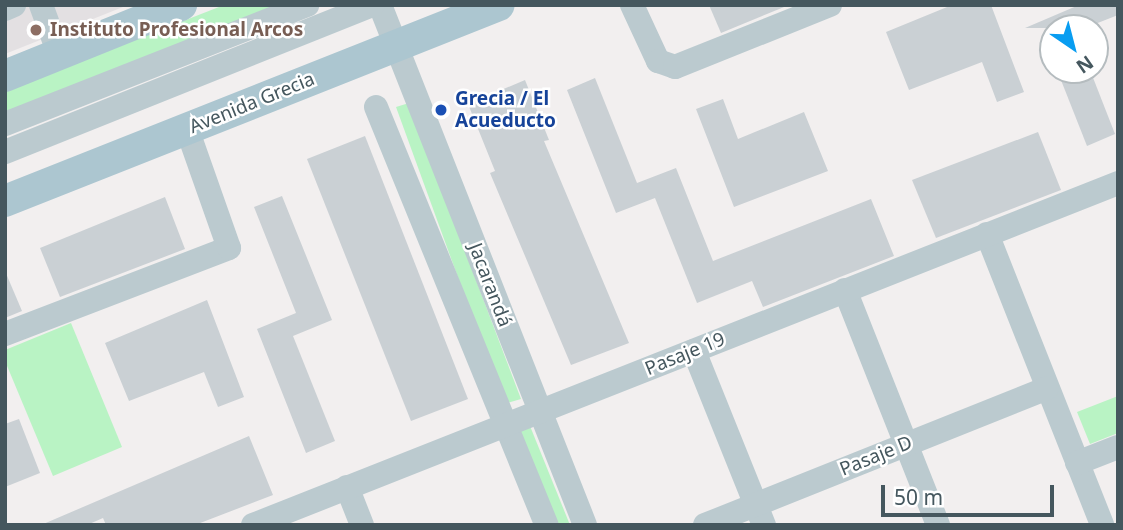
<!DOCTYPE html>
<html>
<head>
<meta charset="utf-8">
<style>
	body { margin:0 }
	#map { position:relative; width:1123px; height:530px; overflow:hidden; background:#f2efef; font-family:"Noto Sans",sans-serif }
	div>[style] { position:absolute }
	.education>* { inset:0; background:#e3e0e2 }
	.green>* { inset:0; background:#b9f3c4 }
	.building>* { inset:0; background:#cad0d4 }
	.minor>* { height:24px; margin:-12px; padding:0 12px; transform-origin:12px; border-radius:12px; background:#bbcacf }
	.major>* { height:32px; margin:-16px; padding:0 16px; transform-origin:16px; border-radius:16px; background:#acc6d0 }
	.dots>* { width:19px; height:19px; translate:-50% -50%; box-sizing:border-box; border:4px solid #fff; border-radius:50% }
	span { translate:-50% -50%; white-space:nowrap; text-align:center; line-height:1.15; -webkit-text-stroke:5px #fff; paint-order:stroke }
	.education-label { font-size:19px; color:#785e54; font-weight:700 }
	.left { translate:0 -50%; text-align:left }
	.transit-label { font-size:19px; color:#164399; font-weight:700 }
	.street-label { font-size:19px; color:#45575e }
	.frame { position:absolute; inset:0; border:7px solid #45575e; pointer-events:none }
	.north { position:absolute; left:1039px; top:14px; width:70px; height:70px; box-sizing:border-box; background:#fff; border:2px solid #b5bcbf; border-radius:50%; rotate:145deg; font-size:19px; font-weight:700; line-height:28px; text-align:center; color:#45575e }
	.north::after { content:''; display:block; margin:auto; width:24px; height:32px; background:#099df1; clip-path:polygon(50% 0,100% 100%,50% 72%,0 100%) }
	.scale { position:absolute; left:881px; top:485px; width:173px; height:32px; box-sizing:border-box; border:4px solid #45575e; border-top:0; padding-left:9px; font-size:21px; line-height:24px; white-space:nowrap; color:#45575e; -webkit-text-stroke:5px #fff; paint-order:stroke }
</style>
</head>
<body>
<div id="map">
	<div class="education">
		<div style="clip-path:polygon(5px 5px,128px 5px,5px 54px)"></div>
	</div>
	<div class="green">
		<div style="clip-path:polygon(224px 5px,284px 5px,5px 116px,5px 91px)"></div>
		<div style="clip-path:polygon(409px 103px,521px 399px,504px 404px,396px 107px)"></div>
		<div style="clip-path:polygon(71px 323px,122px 447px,53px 476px,5px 361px,5px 350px)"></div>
		<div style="clip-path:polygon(1118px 396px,1118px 433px,1090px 444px,1077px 412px)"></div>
		<div style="clip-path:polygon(530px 426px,570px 525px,545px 525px,508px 433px)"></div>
	</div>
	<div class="building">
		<div style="clip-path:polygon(709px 5px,789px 5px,721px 33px)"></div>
		<div style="clip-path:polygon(952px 5px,991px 5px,1024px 92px,997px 102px,982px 62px,909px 90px,886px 32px)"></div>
		<div style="clip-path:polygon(1079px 5px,1118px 5px,1118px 15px,1085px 28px,1025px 28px)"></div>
		<div style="clip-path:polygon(1057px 70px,1090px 70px,1115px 134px,1087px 146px)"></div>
		<div style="clip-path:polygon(595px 78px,637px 183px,676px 168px,713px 261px,871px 199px,894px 256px,763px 307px,752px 281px,697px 303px,655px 198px,616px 213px,567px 90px)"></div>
		<div style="clip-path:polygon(525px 80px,549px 140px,544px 141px,629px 343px,571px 365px,490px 173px,495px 171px,468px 104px)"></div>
		<div style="clip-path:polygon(723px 99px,738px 139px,804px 112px,828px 171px,734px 207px,696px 109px)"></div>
		<div style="clip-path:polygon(1038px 132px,1061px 190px,936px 238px,912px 180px)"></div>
		<div style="clip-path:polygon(365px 136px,468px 399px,411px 421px,307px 159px)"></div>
		<div style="clip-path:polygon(282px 196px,332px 320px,293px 336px,335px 441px,306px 453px,257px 329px,296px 313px,254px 207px)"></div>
		<div style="clip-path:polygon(165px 197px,185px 249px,60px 297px,40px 248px)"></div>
		<div style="clip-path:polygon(5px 271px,22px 311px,5px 318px)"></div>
		<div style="clip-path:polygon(207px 300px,244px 397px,218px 407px,204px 372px,129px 401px,105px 343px)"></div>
		<div style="clip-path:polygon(19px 419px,40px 473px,5px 487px,5px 424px)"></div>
		<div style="clip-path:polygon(249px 436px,273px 495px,195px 525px,106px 525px,103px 518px,87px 525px,41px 525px)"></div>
	</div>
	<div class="minor">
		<div style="left:41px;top:5px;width:52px;rotate:69.8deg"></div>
		<div style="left:380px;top:5px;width:559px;rotate:68.48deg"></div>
		<div style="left:632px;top:5px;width:62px;rotate:65.1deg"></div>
		<div style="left:658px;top:61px;width:18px;rotate:19deg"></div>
		<div style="left:675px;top:67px;width:167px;rotate:-21.8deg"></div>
		<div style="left:5px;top:9px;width:10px;rotate:-24deg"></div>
		<div style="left:376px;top:107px;width:452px;rotate:67.8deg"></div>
		<div style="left:5px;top:124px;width:325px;rotate:-21.5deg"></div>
		<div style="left:5px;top:152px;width:396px;rotate:-21.8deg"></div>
		<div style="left:987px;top:234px;width:313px;rotate:68.4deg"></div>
		<div style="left:845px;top:290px;width:253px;rotate:68.4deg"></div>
		<div style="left:5px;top:334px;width:240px;rotate:-21deg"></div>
		<div style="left:229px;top:248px;width:126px;rotate:-109.4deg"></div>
		<div style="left:694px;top:351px;width:188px;rotate:68.1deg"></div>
		<div style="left:1077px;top:463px;width:44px;rotate:-21.3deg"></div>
		<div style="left:347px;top:487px;width:41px;rotate:68.5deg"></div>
		<div style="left:253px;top:525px;width:930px;rotate:-21.57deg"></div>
		<div style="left:705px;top:525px;width:368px;rotate:-21.8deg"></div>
	</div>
	<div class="major">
		<div style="left:5px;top:76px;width:190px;rotate:-22deg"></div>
		<div style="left:5px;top:201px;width:531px;rotate:-21.64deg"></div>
	</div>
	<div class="dots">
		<div style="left:36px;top:30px;background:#8d6e63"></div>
		<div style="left:441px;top:110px;background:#1a4fb4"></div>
	</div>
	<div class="education-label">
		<span class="left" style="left:50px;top:30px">Instituto Profesional Arcos</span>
	</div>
	<div class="transit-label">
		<span class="left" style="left:455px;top:110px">Grecia / El<br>Acueducto</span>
	</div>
	<div class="street-label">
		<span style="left:252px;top:103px;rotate:-22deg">Avenida Grecia</span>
		<span style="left:490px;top:285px;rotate:69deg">Jacarandá</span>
		<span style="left:685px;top:354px;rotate:-22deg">Pasaje 19</span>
		<span style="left:876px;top:456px;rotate:-22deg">Pasaje D</span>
	</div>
	<div class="frame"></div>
	<div class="north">N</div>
	<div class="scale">50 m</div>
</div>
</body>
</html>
